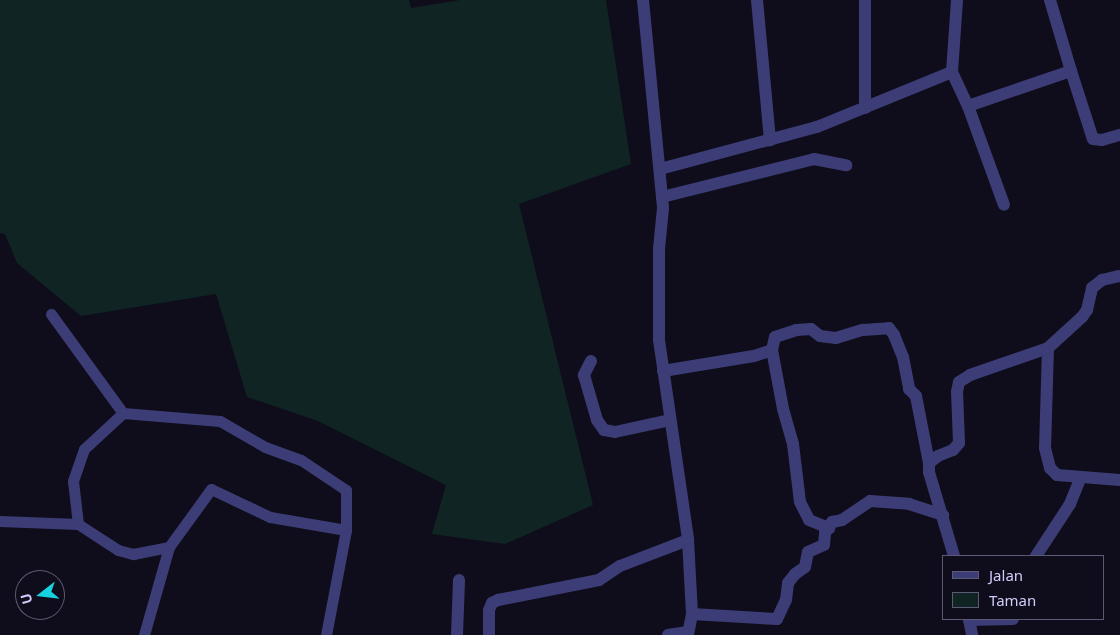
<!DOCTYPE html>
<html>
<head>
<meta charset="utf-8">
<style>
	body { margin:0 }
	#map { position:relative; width:1120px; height:635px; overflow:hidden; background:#0f0d1b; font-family:"Noto Sans",sans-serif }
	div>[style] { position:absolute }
	.green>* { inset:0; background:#102423 }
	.lane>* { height:11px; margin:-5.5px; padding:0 5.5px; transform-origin:5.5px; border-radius:5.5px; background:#3c3d76 }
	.street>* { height:12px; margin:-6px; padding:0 6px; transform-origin:6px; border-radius:6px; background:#3c3d76 }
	span { translate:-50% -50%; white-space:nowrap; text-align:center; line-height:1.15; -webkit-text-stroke:5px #0f0d1b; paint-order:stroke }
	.legend { position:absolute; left:942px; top:555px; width:162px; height:65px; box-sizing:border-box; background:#0f0d1b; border:1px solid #5c5974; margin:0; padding:6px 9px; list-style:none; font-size:15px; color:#cfccfa }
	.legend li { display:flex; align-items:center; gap:10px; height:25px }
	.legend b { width:25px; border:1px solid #5c5974 }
	.north { position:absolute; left:15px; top:570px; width:50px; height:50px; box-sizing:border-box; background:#0f0d1b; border:1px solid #5c5974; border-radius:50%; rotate:254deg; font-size:14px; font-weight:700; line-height:20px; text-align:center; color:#cfccfa }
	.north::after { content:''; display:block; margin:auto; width:18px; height:22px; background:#14d3de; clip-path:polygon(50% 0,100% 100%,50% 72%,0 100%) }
</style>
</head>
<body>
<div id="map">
	<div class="green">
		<div style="clip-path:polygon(0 0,409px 0,411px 8px,460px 0,606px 0,631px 164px,519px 204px,593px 505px,505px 544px,432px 534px,446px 485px,318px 421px,247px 397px,216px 294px,81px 316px,17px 263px,5px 234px,0 233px)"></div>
	</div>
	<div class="lane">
		<div style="left:51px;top:314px;width:122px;rotate:54deg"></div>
		<div style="left:123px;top:413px;width:53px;rotate:137.3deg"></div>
		<div style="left:84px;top:449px;width:34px;rotate:109deg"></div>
		<div style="left:73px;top:481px;width:43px;rotate:83.4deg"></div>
		<div style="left:78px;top:524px;width:48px;rotate:33deg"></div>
		<div style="left:118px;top:550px;width:16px;rotate:15deg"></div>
		<div style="left:133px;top:554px;width:37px;rotate:-11deg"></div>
		<div style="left:123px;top:413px;width:97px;rotate:4.7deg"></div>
		<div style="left:220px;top:421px;width:52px;rotate:30deg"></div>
		<div style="left:265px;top:447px;width:38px;rotate:20deg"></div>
		<div style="left:301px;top:460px;width:54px;rotate:33.7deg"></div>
		<div style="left:346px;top:490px;width:40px;rotate:90deg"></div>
		<div style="left:346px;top:530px;width:77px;rotate:-170.3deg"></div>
		<div style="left:270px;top:517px;width:65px;rotate:-154.6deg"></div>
		<div style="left:211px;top:489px;width:72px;rotate:125.9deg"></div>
		<div style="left:169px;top:547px;width:91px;rotate:105.9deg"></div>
		<div style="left:0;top:521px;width:78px;rotate:2.2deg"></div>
		<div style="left:326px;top:635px;width:107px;rotate:-79.2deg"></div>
	</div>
	<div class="street">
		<div style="left:643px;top:0;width:209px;rotate:84.5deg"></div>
		<div style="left:663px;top:208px;width:41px;rotate:95.6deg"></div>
		<div style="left:659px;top:249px;width:91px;rotate:90deg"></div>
		<div style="left:659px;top:340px;width:202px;rotate:81.7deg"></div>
		<div style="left:688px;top:540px;width:74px;rotate:86.9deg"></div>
		<div style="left:692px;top:614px;width:21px;rotate:101deg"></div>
		<div style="left:757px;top:0;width:141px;rotate:84.7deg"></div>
		<div style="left:1050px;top:0;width:74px;rotate:73.5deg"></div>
		<div style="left:952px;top:72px;width:38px;rotate:65deg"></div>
		<div style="left:968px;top:106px;width:105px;rotate:70deg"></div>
		<div style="left:968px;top:106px;width:109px;rotate:-18.8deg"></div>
		<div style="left:1071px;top:71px;width:71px;rotate:72.1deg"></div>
		<div style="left:1093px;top:139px;width:9px;rotate:6deg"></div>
		<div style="left:1102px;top:140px;width:19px;rotate:-16deg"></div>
		<div style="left:865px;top:108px;width:108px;rotate:-90deg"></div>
		<div style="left:660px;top:169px;width:163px;rotate:-15deg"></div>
		<div style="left:817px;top:127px;width:146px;rotate:-22.2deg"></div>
		<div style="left:952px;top:72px;width:72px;rotate:-86deg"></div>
		<div style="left:662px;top:197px;width:157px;rotate:-14deg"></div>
		<div style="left:814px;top:159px;width:33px;rotate:11deg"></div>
		<div style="left:1048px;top:348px;width:100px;rotate:91.7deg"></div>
		<div style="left:1045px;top:448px;width:21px;rotate:76deg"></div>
		<div style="left:1050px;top:468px;width:10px;rotate:45deg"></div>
		<div style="left:1057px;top:475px;width:63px;rotate:4.5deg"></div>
		<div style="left:772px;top:350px;width:60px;rotate:79.4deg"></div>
		<div style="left:783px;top:409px;width:36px;rotate:74deg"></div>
		<div style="left:793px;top:444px;width:58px;rotate:83.1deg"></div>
		<div style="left:800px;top:502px;width:20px;rotate:63deg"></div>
		<div style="left:809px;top:520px;width:22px;rotate:22deg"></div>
		<div style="left:591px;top:361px;width:16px;rotate:117deg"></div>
		<div style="left:584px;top:375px;width:47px;rotate:73.9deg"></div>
		<div style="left:597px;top:420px;width:12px;rotate:55deg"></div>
		<div style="left:604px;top:430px;width:11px;rotate:10deg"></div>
		<div style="left:615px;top:432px;width:56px;rotate:-12.3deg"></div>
		<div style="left:663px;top:371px;width:92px;rotate:-9.4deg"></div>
		<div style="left:754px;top:356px;width:19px;rotate:-18deg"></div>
		<div style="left:772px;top:350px;width:13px;rotate:-77deg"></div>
		<div style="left:775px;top:337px;width:22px;rotate:-18deg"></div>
		<div style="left:796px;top:330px;width:15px;rotate:-4deg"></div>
		<div style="left:811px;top:329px;width:11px;rotate:38deg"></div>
		<div style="left:820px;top:336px;width:16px;rotate:7deg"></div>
		<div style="left:836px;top:338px;width:28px;rotate:-17deg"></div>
		<div style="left:863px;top:330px;width:26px;rotate:-4deg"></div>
		<div style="left:889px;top:328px;width:9px;rotate:54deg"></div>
		<div style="left:894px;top:335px;width:24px;rotate:68deg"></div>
		<div style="left:903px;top:357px;width:33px;rotate:79deg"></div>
		<div style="left:909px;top:389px;width:10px;rotate:45deg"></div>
		<div style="left:916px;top:396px;width:68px;rotate:79deg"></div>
		<div style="left:954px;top:556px;width:88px;rotate:-106.6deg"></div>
		<div style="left:929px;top:472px;width:9px;rotate:-90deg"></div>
		<div style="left:929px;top:463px;width:11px;rotate:-38deg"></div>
		<div style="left:938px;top:456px;width:16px;rotate:-22deg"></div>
		<div style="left:953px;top:450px;width:9px;rotate:-49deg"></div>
		<div style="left:959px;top:443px;width:51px;rotate:-92.2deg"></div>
		<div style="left:957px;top:392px;width:10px;rotate:-79deg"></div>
		<div style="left:959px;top:382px;width:13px;rotate:-32deg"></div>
		<div style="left:970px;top:375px;width:83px;rotate:-19.1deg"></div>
		<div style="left:1048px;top:348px;width:46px;rotate:-42.4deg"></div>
		<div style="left:1082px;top:317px;width:9px;rotate:-54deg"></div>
		<div style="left:1087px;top:310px;width:23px;rotate:-77deg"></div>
		<div style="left:1092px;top:288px;width:13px;rotate:-39deg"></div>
		<div style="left:1102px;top:280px;width:18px;rotate:-13deg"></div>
		<div style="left:1036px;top:556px;width:62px;rotate:-56.8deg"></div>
		<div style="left:1070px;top:504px;width:29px;rotate:-68deg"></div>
		<div style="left:692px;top:614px;width:85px;rotate:3.4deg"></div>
		<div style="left:777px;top:619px;width:21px;rotate:-65deg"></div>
		<div style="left:786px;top:600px;width:17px;rotate:-83deg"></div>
		<div style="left:788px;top:583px;width:11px;rotate:-52deg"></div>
		<div style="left:795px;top:574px;width:12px;rotate:-35deg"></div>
		<div style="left:805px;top:567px;width:15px;rotate:-79deg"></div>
		<div style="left:808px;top:552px;width:17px;rotate:-24deg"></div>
		<div style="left:824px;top:545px;width:12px;rotate:-85deg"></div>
		<div style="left:825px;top:533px;width:13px;rotate:-58deg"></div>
		<div style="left:832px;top:522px;width:10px;rotate:-11deg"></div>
		<div style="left:842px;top:520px;width:34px;rotate:-34deg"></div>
		<div style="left:870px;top:501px;width:39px;rotate:4deg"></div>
		<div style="left:909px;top:504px;width:36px;rotate:18deg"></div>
		<div style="left:969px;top:619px;width:16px;rotate:79deg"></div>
		<div style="left:969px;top:620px;width:44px;rotate:-1.3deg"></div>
		<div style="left:457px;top:635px;width:55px;rotate:-87.9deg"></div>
		<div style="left:489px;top:635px;width:25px;rotate:-90deg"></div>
		<div style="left:489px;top:610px;width:8px;rotate:-67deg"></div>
		<div style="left:492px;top:603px;width:7px;rotate:-27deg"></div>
		<div style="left:498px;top:600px;width:103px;rotate:-11.2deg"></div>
		<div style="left:599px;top:580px;width:25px;rotate:-34deg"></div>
		<div style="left:620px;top:566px;width:73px;rotate:-20.9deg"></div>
		<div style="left:668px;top:635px;width:20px;rotate:-9deg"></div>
	</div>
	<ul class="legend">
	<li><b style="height:6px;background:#3c3d76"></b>Jalan</li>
	<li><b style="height:14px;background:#102423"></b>Taman</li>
	</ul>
	<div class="north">U</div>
</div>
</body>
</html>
